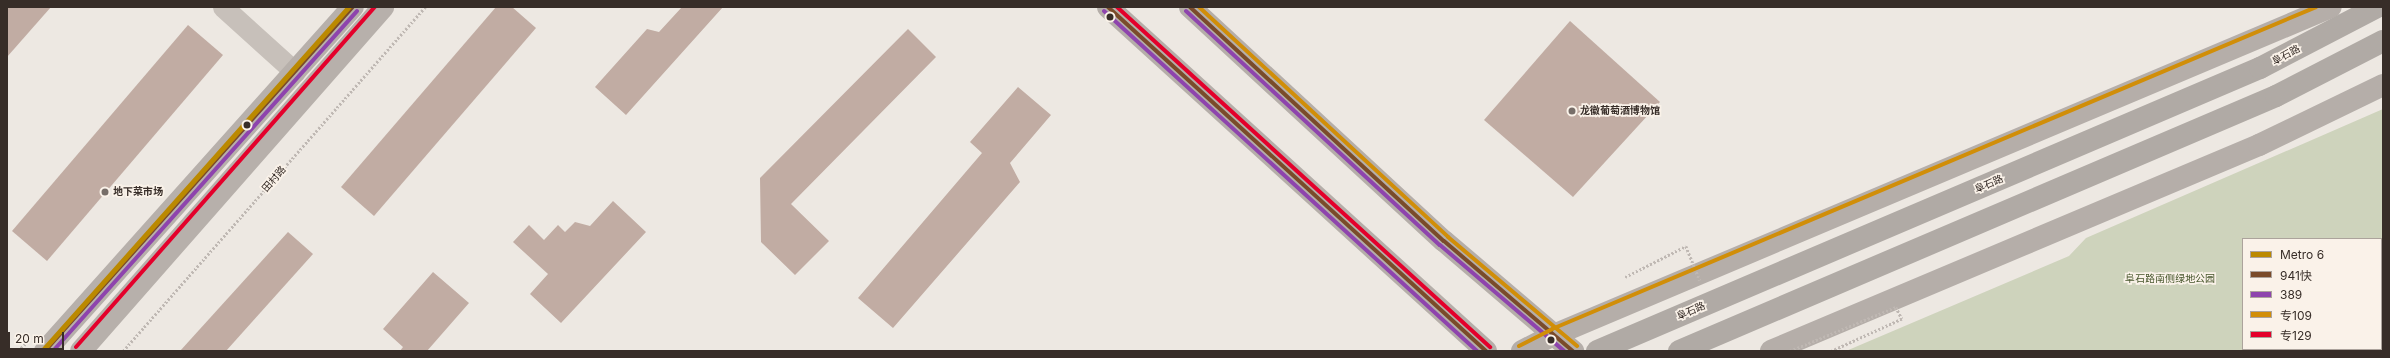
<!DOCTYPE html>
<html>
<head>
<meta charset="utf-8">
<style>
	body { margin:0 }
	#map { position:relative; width:2390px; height:358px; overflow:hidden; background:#ede8e2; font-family:Inter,"Noto Sans SC",sans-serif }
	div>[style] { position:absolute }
	.green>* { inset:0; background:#ced3bc }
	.building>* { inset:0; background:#c1aca3 }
	.path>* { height:2.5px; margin-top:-1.25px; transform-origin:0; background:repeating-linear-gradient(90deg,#bfb8b3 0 2px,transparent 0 4px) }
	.minor>* { height:21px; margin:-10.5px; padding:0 10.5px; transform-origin:10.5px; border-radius:10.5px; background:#c7c0ba }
	.secondary>* { height:22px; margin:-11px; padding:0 11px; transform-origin:11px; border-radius:11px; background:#b7b0ab }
	.primary>* { height:22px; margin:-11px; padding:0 11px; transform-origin:11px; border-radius:11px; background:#b5aea9 }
	.trunk>* { height:22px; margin:-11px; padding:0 11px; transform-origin:11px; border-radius:11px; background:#b0aaa5 }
	.path-bridge>* { height:2.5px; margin-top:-1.25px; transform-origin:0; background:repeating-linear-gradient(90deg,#bfb8b3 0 2px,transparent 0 4px) }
	.bus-1>* { height:4px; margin:-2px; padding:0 2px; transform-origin:2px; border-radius:2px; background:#7a4b2a }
	.bus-2>* { height:4px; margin:-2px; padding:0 2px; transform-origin:2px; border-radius:2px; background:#8e44ad }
	.bus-3>* { height:4px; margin:-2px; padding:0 2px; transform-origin:2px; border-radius:2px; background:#d18e08 }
	.bus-4>* { height:4px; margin:-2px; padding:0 2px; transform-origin:2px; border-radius:2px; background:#e4002b }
	.metro-1>* { height:5px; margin:-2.5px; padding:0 2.5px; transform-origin:2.5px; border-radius:2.5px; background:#bb8900 }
	.dots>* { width:11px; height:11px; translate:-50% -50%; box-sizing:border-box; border:2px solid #faf2e9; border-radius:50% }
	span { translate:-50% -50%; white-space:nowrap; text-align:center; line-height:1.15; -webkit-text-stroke:3.5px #faf2e9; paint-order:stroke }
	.street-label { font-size:10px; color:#372d28 }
	.poi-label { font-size:10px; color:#372d28; font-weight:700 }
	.left { translate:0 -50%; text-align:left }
	.park-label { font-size:10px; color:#47562c }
	.frame { position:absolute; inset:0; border:8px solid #372d28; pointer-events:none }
	.legend { position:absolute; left:2242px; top:238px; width:140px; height:112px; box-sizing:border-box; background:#faf2e9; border:1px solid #aca39c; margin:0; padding:5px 7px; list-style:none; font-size:12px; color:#372d28 }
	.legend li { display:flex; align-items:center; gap:8px; height:20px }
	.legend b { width:20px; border:1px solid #aca39c }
	.scale { position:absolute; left:8px; top:332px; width:56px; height:18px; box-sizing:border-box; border:2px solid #372d28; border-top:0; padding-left:5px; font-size:12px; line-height:14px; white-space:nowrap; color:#372d28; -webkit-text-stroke:3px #faf2e9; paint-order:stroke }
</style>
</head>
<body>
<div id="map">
	<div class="green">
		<div style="clip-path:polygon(2383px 109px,2383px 326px,2381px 327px,2381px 239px,2243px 239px,2243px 349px,2328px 349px,2323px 351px,1846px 351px,2069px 256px,2086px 238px)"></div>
	</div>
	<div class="building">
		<div style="clip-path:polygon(7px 7px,51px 7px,7px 57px)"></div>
		<div style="clip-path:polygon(496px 7px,512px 7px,536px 28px,374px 216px,341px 187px)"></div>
		<div style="clip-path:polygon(682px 7px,723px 7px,626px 115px,595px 87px,647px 29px,659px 32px)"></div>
		<div style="clip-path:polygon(1570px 21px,1660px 102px,1573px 197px,1484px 120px)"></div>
		<div style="clip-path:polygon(188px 25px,223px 55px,47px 261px,12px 231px)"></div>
		<div style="clip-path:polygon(908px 29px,936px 57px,791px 204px,829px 241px,795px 275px,761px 242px,760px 178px)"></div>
		<div style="clip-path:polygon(1018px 87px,1051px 115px,1010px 163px,1020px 182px,893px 328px,858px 298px,982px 153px,970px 142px)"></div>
		<div style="clip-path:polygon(613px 201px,646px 232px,561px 323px,530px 294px,548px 274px,513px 242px,529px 225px,544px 240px,558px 225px,565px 232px,575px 222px,590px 226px)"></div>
		<div style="clip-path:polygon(288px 232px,313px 254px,226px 351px,180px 351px)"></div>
		<div style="clip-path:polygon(433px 272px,469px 303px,427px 351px,400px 351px,403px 347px,383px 329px)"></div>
	</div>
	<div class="path">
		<div style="left:18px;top:351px;width:11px;rotate:-45deg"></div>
		<div style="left:123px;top:351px;width:458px;rotate:-48.7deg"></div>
	</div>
	<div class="minor">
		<div style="left:223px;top:7px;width:97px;rotate:42.1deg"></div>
	</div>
	<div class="secondary">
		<div style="left:45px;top:351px;width:462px;rotate:-48.2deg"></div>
		<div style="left:81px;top:351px;width:458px;rotate:-48.7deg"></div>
	</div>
	<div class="primary">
		<div style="left:1108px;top:7px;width:511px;rotate:42.3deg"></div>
		<div style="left:1190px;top:7px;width:345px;rotate:42.7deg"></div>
		<div style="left:1444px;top:241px;width:170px;rotate:40.5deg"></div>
		<div style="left:1522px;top:351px;width:36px;rotate:-27deg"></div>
		<div style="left:1554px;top:335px;width:843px;rotate:-22.89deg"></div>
		<div style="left:1771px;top:351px;width:530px;rotate:-22.89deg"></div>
		<div style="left:2259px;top:145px;width:138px;rotate:-25.8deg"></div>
	</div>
	<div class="trunk">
		<div style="left:1597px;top:351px;width:721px;rotate:-23.12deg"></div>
		<div style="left:2260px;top:68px;width:132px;rotate:-27.5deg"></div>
		<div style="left:1679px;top:351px;width:649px;rotate:-23.13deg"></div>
		<div style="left:2276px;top:96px;width:120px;rotate:-27.2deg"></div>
	</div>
	<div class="path-bridge">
		<div style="left:1625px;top:277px;width:68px;rotate:-26.9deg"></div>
		<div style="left:1686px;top:246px;width:37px;rotate:68deg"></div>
		<div style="left:1790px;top:351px;width:115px;rotate:-22.5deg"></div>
		<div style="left:1896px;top:307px;width:13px;rotate:63deg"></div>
		<div style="left:1902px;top:319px;width:77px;rotate:155.4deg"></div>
	</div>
	<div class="bus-1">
		<div style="left:1108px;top:7px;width:511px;rotate:42.3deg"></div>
		<div style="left:1190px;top:7px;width:345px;rotate:42.7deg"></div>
		<div style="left:1444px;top:241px;width:170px;rotate:40.5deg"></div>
		<div style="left:45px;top:351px;width:462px;rotate:-48.2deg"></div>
	</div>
	<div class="bus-2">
		<div style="left:1104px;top:11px;width:505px;rotate:42.35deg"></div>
		<div style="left:1186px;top:11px;width:345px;rotate:42.7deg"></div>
		<div style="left:1440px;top:245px;width:163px;rotate:40.5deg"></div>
		<div style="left:53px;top:351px;width:456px;rotate:-48.2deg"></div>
	</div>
	<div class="bus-3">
		<div style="left:1199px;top:7px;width:339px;rotate:42.7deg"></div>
		<div style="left:1448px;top:237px;width:169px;rotate:40.2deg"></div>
		<div style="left:1519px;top:346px;width:37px;rotate:-27deg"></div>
		<div style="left:1552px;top:329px;width:829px;rotate:-22.85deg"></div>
	</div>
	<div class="bus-4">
		<div style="left:1117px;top:7px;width:505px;rotate:42.35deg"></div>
		<div style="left:76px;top:347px;width:453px;rotate:-48.7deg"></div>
	</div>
	<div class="metro-1">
		<div style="left:42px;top:351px;width:461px;rotate:-48.3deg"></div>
	</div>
	<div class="dots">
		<div style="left:1110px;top:17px;background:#372d28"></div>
		<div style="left:1572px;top:111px;background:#776e69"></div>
		<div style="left:247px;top:125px;background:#372d28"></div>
		<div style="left:105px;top:192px;background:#776e69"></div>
		<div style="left:1551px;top:340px;background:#372d28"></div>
	</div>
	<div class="street-label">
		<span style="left:2286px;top:55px;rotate:-28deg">阜石路</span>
		<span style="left:274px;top:179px;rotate:-49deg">田村路</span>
		<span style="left:1989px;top:184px;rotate:-23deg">阜石路</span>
		<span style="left:1691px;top:311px;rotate:-23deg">阜石路</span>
	</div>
	<div class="poi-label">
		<span class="left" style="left:1580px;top:111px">龙徽葡萄酒博物馆</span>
		<span class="left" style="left:113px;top:192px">地下菜市场</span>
	</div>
	<div class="park-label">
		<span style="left:2170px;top:279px">阜石路南侧绿地公园</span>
	</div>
	<div class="frame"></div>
	<ul class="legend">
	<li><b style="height:5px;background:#bb8900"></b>Metro 6</li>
	<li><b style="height:5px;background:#7a4b2a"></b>941快</li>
	<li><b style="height:5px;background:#8e44ad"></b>389</li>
	<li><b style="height:5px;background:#d18e08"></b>专109</li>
	<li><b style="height:5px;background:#e4002b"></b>专129</li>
	</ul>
	<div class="scale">20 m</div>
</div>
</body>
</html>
